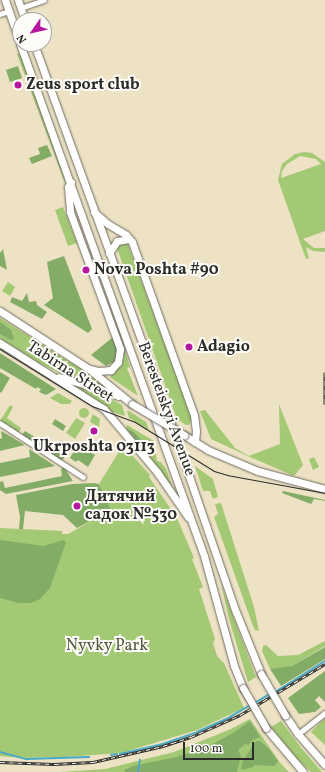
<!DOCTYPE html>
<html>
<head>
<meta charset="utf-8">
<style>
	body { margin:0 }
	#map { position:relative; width:325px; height:772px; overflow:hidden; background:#ede2c4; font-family:Vollkorn,serif }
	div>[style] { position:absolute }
	.green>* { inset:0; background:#a4c974 }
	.round { border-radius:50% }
	.forest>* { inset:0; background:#83ad66 }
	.stream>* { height:1.5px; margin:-0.75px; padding:0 0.75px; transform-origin:0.75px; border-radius:0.75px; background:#48aac7 }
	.roads { filter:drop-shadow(0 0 1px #6f6b61) drop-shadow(0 0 1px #6f6b61) }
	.street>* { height:4.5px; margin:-2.25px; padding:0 2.25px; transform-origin:2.25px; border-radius:2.25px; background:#fff }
	.secondary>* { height:7px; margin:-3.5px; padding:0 3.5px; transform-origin:3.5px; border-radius:3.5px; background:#fff }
	.primary>* { height:7px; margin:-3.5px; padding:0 3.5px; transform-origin:3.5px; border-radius:3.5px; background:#fff }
	.tram>* { height:1px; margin:-0.5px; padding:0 0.5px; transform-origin:0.5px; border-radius:0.5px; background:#2b2b2b }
	.rail>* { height:3px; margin-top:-1.5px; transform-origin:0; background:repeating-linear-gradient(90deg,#fdfcf7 0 4.5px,#2b2b2b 0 9px); box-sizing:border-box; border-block:1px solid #2b2b2b }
	.bridges { filter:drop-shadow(0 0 1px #6f6b61) drop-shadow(0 0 1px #6f6b61) }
	.secondary-bridge>* { height:7px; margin:-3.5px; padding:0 3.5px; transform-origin:3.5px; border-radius:3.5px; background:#fff }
	.primary-bridge>* { height:7px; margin:-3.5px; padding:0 3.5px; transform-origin:3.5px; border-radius:3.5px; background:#fff }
	.dots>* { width:11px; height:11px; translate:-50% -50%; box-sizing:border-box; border:2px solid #fdfcf7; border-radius:50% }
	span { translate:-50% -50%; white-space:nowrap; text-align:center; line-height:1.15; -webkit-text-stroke:4px #fdfcf7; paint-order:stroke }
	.poi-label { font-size:16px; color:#2b2b2b; font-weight:700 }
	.left { translate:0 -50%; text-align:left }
	.street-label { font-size:16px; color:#2b2b2b }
	.park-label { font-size:16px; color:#4f5a41 }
	.north { position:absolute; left:12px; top:12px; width:40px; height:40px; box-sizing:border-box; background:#fdfcf7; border:1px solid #a9a8a5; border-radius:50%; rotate:236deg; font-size:11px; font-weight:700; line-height:16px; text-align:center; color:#2b2b2b }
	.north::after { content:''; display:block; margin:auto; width:14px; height:18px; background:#b5179e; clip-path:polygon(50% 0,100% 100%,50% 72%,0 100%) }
	.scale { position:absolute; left:183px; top:742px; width:71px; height:18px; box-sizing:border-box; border:2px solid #2b2b2b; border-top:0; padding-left:5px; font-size:12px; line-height:14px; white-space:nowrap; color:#2b2b2b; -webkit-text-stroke:3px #fdfcf7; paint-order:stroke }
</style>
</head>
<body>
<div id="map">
	<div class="green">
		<div style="clip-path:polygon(19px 53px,23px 58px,65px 176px,65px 183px,17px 54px)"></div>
		<div style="clip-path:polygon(evenodd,304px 152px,312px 153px,325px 162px,325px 231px,303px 239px,314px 248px,325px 248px,325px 252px,313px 251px,306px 247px,309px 258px,306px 259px,278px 180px,282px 164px,295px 154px,304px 152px,300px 156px,316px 159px,321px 164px,281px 178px,282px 171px,287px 164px,300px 156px)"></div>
		<div style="clip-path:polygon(63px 207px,77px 243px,68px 246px,55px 210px)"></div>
		<div style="clip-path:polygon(127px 242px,192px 418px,189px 425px,186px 425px,177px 419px,118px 251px,117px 248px,119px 243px)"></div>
		<div style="clip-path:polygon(8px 282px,15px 287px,10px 296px,2px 291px)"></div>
		<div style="clip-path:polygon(0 318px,83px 370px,114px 391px,59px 373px,39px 363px,0 338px)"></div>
		<div style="clip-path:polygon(122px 340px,130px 367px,127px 368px,138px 396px,111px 378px,110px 374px,121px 366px,124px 358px)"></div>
		<div style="clip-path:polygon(78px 387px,105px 396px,122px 405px,125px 416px,112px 412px,78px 388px)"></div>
		<div style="clip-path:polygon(58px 393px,72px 401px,70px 404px,61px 404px,50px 398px)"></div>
		<div style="clip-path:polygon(279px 404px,303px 465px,294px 476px,252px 458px,211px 439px,200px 411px,205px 410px,235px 448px,249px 456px,280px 444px)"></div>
		<div style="clip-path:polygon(10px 405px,13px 407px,7px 418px,21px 428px,18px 433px,0 421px)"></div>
		<div class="round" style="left:79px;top:408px;width:10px;height:10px"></div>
		<div style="clip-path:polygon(127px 411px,129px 411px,146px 422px,149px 430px,129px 418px)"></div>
		<div style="clip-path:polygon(93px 414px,100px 419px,99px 427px,90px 422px)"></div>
		<div style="clip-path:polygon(76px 418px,85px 423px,75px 439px,66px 433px)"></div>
		<div style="clip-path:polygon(127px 425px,154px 441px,157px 461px,161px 462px,166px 469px,174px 491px,151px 459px,151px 449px,134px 432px,126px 428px)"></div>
		<div style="clip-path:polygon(123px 445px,150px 475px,149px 477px,177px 518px,194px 558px,192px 559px,203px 587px,199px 589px,215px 639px,213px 643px,217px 656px,224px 663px,244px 708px,197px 730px,121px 753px,65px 757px,22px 758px,0 756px,0 528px,62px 531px,62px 534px,68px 534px,111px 510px,99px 484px)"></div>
		<div style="clip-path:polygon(314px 457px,319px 467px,313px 470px,309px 459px)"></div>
		<div style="clip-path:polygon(195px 466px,213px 479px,218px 497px,213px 499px,210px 491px,203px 491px)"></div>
		<div style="clip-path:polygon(221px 503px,254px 607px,259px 631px,255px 630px,253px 626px,214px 517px,218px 514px,215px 504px)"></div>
		<div style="clip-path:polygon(221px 584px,256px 677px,248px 682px,229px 619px)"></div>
		<div style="clip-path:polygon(325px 641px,325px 646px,292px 666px,285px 668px,270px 669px,262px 651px,263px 646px,266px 645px,278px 656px,298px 655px)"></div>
		<div style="clip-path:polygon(325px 718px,325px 745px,311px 732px)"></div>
		<div style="clip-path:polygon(250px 719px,281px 764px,289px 772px,60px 772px,105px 769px,174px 752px,231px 729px)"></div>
		<div style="clip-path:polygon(281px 721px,302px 749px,322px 772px,311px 772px,295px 757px,271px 727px)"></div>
	</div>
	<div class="forest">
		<div style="clip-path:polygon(18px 66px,22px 78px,10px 82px,6px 70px)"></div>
		<div style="clip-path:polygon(47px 145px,52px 156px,32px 164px,29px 158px,40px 154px,38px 148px)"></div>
		<div style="clip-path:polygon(3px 249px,7px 270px,0 266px,0 253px)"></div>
		<div style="clip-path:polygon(64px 256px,92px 329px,88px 333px,44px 305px,53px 298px,47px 262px)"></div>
		<div style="clip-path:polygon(27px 293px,29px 302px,36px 301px,37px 305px,47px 312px,42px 319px,10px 302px,12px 297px,22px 301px)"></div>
		<div style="clip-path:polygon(0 322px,11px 330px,14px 339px,11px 340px,0 334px)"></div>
		<div style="clip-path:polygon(113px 337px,117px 350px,117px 357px,114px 362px,106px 366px,91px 355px)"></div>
		<div style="clip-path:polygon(40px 349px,53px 355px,58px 363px,52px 365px,32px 353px)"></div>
		<div style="clip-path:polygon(0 353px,3px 355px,56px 389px,46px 395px,39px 392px,41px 389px,37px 387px,36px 389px,0 368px)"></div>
		<div style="clip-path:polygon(0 372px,10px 378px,1px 393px,0 392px)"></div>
		<div style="clip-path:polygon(55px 419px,66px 426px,63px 431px,52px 424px)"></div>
		<div style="clip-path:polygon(126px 428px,134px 432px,151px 449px,151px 459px)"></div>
		<div style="clip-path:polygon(1px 431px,8px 435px,25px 445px,0 451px,0 439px,2px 438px)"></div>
		<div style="clip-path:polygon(25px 431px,65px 456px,62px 461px,22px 435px)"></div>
		<div style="clip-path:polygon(78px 444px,95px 455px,88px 467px,78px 460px,76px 462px,70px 458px)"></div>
		<div style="clip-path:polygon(29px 449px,55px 466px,0 477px,0 463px,30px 457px)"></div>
		<div style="clip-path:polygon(64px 467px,73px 481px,6px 494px,0 490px,0 482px,3px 481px,5px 488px,62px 476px,61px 469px)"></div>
		<div style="clip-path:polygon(94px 483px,99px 484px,111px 510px,77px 528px,63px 515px,25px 511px,23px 529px,19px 529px,20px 517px,16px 495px,72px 484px)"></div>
		<div style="clip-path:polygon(283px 491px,325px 500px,325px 501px,314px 499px,311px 504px,282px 493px)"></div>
		<div style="clip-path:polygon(0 540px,44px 546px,63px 540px,66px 542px,50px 588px,40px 599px,31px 603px,19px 603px,0 598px)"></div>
		<div style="clip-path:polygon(325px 647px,325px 659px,281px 686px,270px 669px,292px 666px)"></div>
		<div style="clip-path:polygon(325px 671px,325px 702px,319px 696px,315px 700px,321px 707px,315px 712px,299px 714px,288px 698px)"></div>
		<div style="clip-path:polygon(250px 721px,260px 737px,251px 741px,249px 745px,245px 744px,238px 750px,241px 756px,237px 772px,125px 772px,124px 770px,133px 766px,176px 757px,207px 747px,233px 733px)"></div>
		<div style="clip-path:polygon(256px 741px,260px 741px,269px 749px,278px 761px,277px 763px,274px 766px,255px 765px,253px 767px,241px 770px,242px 762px)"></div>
	</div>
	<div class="stream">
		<div style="left:274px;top:693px;width:60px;rotate:-32.1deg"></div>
		<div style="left:255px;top:703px;width:17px;rotate:-31deg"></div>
		<div style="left:0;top:752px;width:28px;rotate:15deg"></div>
		<div style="left:27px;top:759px;width:62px;rotate:-1.8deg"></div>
		<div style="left:120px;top:754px;width:44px;rotate:-13.1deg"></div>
		<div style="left:163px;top:744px;width:36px;rotate:-19deg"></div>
		<div style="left:197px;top:732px;width:36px;rotate:-24deg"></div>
		<div style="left:230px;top:717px;width:24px;rotate:-30deg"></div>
		<div style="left:111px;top:755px;width:6px;rotate:-9deg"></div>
		<div style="left:138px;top:772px;width:12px;rotate:-81deg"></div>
	</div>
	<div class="roads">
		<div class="street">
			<div style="left:21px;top:8px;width:24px;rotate:-19deg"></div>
			<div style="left:0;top:14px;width:9px;rotate:-18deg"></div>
			<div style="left:0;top:423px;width:99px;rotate:33deg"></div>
			<div style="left:298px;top:734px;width:34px;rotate:-38deg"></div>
		</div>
		<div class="secondary">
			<div style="left:71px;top:182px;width:6px;rotate:121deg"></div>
			<div style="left:68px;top:187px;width:25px;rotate:85deg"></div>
			<div style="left:70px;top:212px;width:146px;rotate:69.9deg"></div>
			<div style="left:120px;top:349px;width:13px;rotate:99deg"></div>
			<div style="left:118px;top:362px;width:11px;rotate:131deg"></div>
			<div style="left:111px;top:370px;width:13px;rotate:176deg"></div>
			<div style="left:98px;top:371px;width:9px;rotate:-167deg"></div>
			<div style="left:94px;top:212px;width:18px;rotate:41deg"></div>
			<div style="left:108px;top:224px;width:21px;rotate:31deg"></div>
			<div style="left:126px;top:235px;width:9px;rotate:49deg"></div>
			<div style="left:132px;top:242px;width:184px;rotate:70.3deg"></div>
			<div style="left:194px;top:415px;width:16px;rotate:83deg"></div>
			<div style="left:196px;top:431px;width:11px;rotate:95deg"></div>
			<div style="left:109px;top:253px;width:14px;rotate:-56deg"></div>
			<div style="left:117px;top:241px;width:12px;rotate:-9deg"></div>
			<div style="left:0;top:311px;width:106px;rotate:33.1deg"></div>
			<div style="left:89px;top:369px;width:55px;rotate:39.1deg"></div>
			<div style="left:0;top:343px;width:123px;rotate:32.4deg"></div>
			<div style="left:104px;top:409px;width:82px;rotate:49.9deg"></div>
			<div style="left:157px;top:472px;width:55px;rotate:55.4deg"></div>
			<div style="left:59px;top:377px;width:37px;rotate:16deg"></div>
			<div style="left:95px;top:387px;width:25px;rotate:21deg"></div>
			<div style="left:184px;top:435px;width:28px;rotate:32deg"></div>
			<div style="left:208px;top:450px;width:54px;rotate:22.8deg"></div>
			<div style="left:258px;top:471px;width:69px;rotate:15deg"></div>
		</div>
		<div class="primary">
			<div style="left:5px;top:0;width:46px;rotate:70.8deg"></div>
			<div style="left:18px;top:0;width:21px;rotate:71deg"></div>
			<div style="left:20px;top:44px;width:544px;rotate:70.23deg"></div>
			<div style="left:204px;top:556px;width:114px;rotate:74.7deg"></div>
			<div style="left:234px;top:666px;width:24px;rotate:68deg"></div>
			<div style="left:34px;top:44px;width:367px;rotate:70.1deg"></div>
			<div style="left:159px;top:389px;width:236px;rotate:71deg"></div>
			<div style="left:236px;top:612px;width:67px;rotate:68deg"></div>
			<div style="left:285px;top:715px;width:23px;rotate:56deg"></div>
			<div style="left:298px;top:734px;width:41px;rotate:48.9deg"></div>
			<div style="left:266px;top:728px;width:57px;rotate:49.9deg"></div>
		</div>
	</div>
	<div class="tram">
		<div style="left:0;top:349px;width:108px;rotate:31.8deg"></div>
		<div style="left:92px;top:406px;width:46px;rotate:20.4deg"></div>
		<div style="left:135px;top:422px;width:93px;rotate:31.8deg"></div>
		<div style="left:214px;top:471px;width:14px;rotate:17deg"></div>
		<div style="left:227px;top:475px;width:100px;rotate:10.4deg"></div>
	</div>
	<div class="rail">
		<div style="left:325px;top:372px;width:32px;rotate:90deg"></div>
		<div style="left:241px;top:689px;width:47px;rotate:59deg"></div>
		<div style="left:0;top:762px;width:54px;rotate:2.1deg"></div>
		<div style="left:54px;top:764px;width:39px;rotate:-3deg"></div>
		<div style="left:93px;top:762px;width:72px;rotate:-12.9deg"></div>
		<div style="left:163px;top:746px;width:29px;rotate:-18deg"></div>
		<div style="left:191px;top:737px;width:54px;rotate:-24.2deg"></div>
		<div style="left:240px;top:715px;width:99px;rotate:-31deg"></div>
	</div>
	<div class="bridges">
		<div class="secondary-bridge">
			<div style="left:132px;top:404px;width:61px;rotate:30.8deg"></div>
		</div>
		<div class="primary-bridge">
			<div style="left:261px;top:674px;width:48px;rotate:59.7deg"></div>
			<div style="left:243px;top:688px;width:46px;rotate:60.1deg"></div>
		</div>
	</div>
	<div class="dots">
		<div style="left:18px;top:85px;background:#b5179e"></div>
		<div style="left:86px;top:270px;background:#b5179e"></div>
		<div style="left:189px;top:347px;background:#b5179e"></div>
		<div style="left:94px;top:431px;background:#b5179e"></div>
		<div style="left:77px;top:506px;background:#b5179e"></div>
	</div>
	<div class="poi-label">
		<span class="left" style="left:26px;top:85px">Zeus sport club</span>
		<span class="left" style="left:94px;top:270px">Nova Poshta #90</span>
		<span class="left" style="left:197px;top:347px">Adagio</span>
		<span style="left:94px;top:447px">Ukrposhta 03113</span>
		<span class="left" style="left:85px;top:506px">Дитячий<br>садок №530</span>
	</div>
	<div class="street-label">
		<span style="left:70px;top:372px;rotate:33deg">Tabirna Street</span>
		<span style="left:166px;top:409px;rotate:70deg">Beresteiskyi Avenue</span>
	</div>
	<div class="park-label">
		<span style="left:107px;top:646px">Nyvky Park</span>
	</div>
	<div class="north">N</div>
	<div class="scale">100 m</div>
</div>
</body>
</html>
